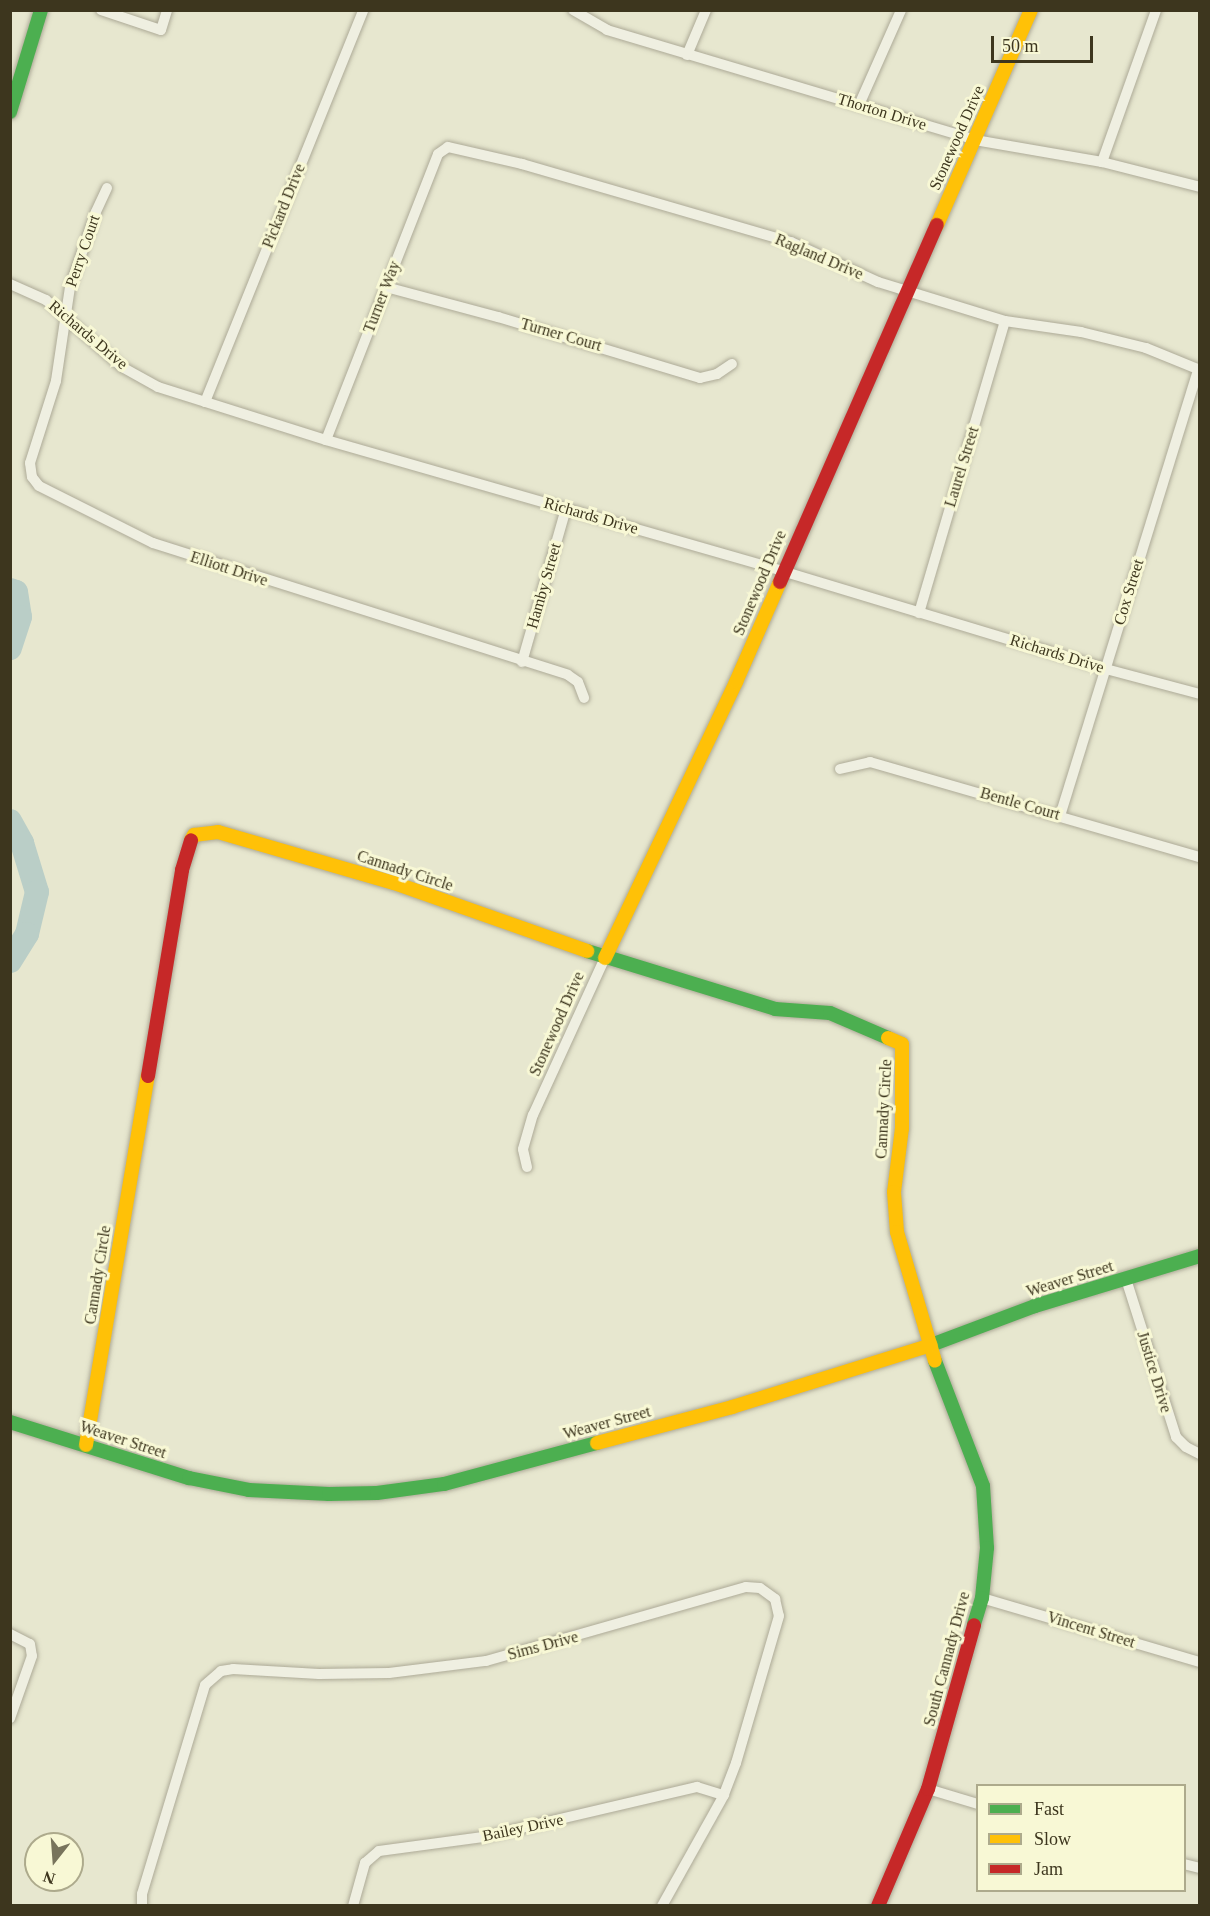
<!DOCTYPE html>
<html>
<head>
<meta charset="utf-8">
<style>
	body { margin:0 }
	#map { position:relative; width:1210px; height:1916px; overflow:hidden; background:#e7e7cf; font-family:Georgia,serif }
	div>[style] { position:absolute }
	.river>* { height:24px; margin:-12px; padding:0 12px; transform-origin:12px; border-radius:12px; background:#bacec7 }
	.roads { filter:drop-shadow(0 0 2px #adaa97) drop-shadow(0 0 2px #adaa97) }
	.street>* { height:10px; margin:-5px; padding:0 5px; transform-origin:5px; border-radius:5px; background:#efefe1 }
	.fast>* { height:14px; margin:-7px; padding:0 7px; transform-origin:7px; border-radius:7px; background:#4caf50 }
	.slow>* { height:14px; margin:-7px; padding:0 7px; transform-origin:7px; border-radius:7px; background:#ffc107 }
	.jam>* { height:14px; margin:-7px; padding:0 7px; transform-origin:7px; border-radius:7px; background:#c62828 }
	span { translate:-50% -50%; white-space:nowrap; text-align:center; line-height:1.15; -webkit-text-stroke:6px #f8f8d5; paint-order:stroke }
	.street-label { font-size:16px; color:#3d361e }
	.frame { position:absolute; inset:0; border:12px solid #3d361e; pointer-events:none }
	.legend { position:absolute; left:976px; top:1784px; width:210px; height:108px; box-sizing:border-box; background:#f8f8d5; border:2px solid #adaa8c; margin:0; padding:8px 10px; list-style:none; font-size:18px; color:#3d361e }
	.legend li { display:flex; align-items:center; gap:12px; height:30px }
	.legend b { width:30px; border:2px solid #adaa8c }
	.north { position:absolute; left:24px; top:1832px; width:60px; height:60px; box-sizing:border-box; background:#f8f8d5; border:2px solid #adaa8c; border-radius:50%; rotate:197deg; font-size:16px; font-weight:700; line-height:24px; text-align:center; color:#3d361e }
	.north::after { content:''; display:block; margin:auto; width:21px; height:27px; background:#78745c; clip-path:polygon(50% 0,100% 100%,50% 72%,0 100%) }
	.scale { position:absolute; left:991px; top:36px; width:102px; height:27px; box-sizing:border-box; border:3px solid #3d361e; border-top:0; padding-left:8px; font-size:18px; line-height:21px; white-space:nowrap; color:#3d361e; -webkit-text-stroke:4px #f8f8d5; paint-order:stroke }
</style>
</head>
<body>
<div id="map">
	<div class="river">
		<div style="left:10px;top:590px;width:6px;rotate:18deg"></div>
		<div style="left:16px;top:592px;width:25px;rotate:81deg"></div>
		<div style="left:20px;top:617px;width:33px;rotate:108deg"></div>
		<div style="left:10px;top:821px;width:25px;rotate:61deg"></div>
		<div style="left:22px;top:843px;width:51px;rotate:73deg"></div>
		<div style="left:37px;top:892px;width:43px;rotate:103.4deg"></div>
		<div style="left:27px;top:934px;width:32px;rotate:122deg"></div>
	</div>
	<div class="roads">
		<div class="street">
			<div style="left:101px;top:10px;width:63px;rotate:18.4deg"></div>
			<div style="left:161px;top:30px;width:21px;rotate:-73deg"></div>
			<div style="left:573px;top:10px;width:39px;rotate:30deg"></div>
			<div style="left:607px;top:30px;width:384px;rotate:16.6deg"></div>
			<div style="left:975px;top:140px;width:129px;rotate:9.8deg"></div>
			<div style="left:1102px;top:162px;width:101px;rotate:14.3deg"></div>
			<div style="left:687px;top:55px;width:49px;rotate:-67.1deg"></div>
			<div style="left:859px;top:105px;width:104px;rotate:-66.1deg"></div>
			<div style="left:1102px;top:162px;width:161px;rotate:-70.4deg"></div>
			<div style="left:107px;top:188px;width:26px;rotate:115deg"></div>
			<div style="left:96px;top:212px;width:79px;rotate:109.1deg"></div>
			<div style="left:70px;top:287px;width:95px;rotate:98.5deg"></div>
			<div style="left:56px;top:381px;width:86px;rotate:107.6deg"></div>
			<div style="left:30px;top:463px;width:14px;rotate:82deg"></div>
			<div style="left:32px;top:477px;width:11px;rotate:52deg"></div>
			<div style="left:39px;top:486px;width:127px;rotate:26.6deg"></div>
			<div style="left:153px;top:543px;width:435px;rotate:17.6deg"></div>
			<div style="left:568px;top:675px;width:12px;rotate:35deg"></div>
			<div style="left:578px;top:682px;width:17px;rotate:69deg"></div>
			<div style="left:10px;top:284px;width:39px;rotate:24deg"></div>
			<div style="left:46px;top:300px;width:101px;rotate:41.4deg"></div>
			<div style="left:122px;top:367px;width:41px;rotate:29.1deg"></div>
			<div style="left:158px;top:387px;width:176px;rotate:17.5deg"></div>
			<div style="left:326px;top:440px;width:474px;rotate:16deg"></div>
			<div style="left:782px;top:571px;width:338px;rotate:16.8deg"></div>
			<div style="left:1106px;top:669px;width:97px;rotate:14.9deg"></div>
			<div style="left:386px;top:287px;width:116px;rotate:15deg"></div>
			<div style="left:498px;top:317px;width:211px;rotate:16.8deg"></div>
			<div style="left:700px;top:378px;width:17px;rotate:-13deg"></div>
			<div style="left:717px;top:374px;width:18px;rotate:-34deg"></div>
			<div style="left:205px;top:402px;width:423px;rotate:-68deg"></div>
			<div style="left:326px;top:440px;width:307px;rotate:-68.6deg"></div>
			<div style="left:438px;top:154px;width:12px;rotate:-35deg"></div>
			<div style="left:448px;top:147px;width:76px;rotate:12.9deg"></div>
			<div style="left:522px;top:164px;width:280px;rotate:16.2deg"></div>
			<div style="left:791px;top:242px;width:96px;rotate:24.7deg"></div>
			<div style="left:878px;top:282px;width:133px;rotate:17.1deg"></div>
			<div style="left:1005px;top:321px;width:77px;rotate:8.2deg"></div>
			<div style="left:1081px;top:332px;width:67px;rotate:13.8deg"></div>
			<div style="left:1146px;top:348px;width:58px;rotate:22.2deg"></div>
			<div style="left:919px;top:613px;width:304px;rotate:-73.6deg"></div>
			<div style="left:522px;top:662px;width:159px;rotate:-74deg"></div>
			<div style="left:840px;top:769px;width:31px;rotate:-13deg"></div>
			<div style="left:870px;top:762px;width:343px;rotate:16.1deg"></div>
			<div style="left:1060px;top:816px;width:468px;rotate:-72.8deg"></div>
			<div style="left:527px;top:1167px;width:18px;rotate:-103deg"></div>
			<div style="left:523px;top:1149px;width:35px;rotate:-74deg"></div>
			<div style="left:533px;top:1115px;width:173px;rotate:-65.4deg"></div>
			<div style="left:1126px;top:1279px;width:166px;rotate:72.4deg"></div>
			<div style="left:1176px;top:1437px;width:14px;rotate:45deg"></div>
			<div style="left:1186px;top:1447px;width:16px;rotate:27deg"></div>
			<div style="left:982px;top:1598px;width:227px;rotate:16.4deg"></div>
			<div style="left:10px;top:1634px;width:22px;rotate:27deg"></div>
			<div style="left:30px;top:1644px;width:12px;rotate:81deg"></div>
			<div style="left:32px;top:1656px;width:66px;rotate:109.5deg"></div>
			<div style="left:928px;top:1789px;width:52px;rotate:16.7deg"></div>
			<div style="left:1184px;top:1864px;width:16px;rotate:14deg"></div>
			<div style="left:142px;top:1906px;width:12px;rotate:-90deg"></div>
			<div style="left:142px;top:1894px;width:218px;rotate:-73.2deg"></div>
			<div style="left:205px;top:1685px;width:21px;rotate:-41deg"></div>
			<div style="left:221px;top:1671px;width:12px;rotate:-9deg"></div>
			<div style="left:233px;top:1669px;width:86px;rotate:3.3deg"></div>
			<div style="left:319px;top:1674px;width:70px;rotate:-0.8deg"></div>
			<div style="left:389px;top:1673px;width:98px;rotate:-7.1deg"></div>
			<div style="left:486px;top:1661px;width:270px;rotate:-15.9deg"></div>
			<div style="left:746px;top:1587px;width:14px;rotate:4deg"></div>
			<div style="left:760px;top:1588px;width:19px;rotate:36deg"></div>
			<div style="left:775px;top:1599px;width:17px;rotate:77deg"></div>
			<div style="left:779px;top:1616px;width:153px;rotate:106.3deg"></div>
			<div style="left:736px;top:1763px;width:34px;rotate:111deg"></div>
			<div style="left:724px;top:1795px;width:127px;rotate:119.2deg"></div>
			<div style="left:353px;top:1906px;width:45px;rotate:-74.4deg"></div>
			<div style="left:365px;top:1863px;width:18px;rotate:-41deg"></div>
			<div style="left:379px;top:1851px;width:105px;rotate:-7.7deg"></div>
			<div style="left:483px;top:1837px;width:220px;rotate:-13.2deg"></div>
			<div style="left:697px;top:1787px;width:28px;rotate:17deg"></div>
		</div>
		<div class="fast">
			<div style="left:10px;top:112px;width:107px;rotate:-73.1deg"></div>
			<div style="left:587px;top:951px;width:197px;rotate:17.1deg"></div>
			<div style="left:775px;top:1009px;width:55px;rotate:4.2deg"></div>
			<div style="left:830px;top:1013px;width:63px;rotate:23.3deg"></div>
			<div style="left:931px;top:1345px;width:111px;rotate:-20.6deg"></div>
			<div style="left:1035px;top:1306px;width:172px;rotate:-16.9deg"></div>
			<div style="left:935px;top:1361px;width:134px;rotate:69deg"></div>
			<div style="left:983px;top:1486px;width:62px;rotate:86.3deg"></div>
			<div style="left:987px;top:1548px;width:50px;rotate:95.7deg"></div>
			<div style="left:982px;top:1598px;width:28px;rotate:107deg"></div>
			<div style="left:10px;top:1422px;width:188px;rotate:17.4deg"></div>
			<div style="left:189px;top:1478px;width:61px;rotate:11.3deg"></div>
			<div style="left:249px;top:1490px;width:80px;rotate:2.9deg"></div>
			<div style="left:329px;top:1494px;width:48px;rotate:-1.2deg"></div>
			<div style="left:377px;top:1493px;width:68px;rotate:-7.7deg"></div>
			<div style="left:444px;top:1484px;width:158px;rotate:-15deg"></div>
		</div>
		<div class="slow">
			<div style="left:937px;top:225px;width:235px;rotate:-66.4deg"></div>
			<div style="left:191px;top:840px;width:6px;rotate:-59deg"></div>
			<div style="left:194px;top:835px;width:24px;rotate:-7deg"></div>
			<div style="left:218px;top:832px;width:183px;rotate:16.2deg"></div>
			<div style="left:394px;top:883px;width:205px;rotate:19.4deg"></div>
			<div style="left:605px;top:958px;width:306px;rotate:-64.6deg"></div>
			<div style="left:736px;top:682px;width:109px;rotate:-66.3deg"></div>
			<div style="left:888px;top:1038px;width:15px;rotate:23deg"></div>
			<div style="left:902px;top:1044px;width:84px;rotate:90deg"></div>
			<div style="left:902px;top:1128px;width:64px;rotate:97.1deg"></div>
			<div style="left:894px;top:1192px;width:40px;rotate:85.7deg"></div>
			<div style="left:897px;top:1232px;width:134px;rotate:73.6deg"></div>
			<div style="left:597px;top:1443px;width:140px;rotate:-14.9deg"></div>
			<div style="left:732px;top:1407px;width:208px;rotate:-17.3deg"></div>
			<div style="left:86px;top:1445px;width:374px;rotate:-80.5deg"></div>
		</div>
		<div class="jam">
			<div style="left:780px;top:582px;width:390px;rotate:-66.3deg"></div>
			<div style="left:148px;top:1076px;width:209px;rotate:-80.6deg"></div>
			<div style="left:182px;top:870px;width:31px;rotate:-73deg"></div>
			<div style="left:878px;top:1906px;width:127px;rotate:-66.9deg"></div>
			<div style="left:928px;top:1789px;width:170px;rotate:-74.3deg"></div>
		</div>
	</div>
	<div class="street-label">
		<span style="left:882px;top:112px;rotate:17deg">Thorton Drive</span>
		<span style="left:957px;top:138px;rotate:-66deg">Stonewood Drive</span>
		<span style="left:284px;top:206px;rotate:-68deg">Pickard Drive</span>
		<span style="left:83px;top:251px;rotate:-71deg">Perry Court</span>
		<span style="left:819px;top:257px;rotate:23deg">Ragland Drive</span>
		<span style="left:382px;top:297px;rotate:-69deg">Turner Way</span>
		<span style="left:88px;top:335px;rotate:40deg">Richards Drive</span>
		<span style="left:561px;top:335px;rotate:16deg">Turner Court</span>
		<span style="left:962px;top:467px;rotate:-73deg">Laurel Street</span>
		<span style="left:591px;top:516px;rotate:16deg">Richards Drive</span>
		<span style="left:229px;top:569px;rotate:18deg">Elliott Drive</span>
		<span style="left:760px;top:583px;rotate:-67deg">Stonewood Drive</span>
		<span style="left:544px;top:586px;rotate:-74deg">Hamby Street</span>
		<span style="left:1129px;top:592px;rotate:-73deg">Cox Street</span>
		<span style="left:1057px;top:654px;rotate:17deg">Richards Drive</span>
		<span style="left:1020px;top:804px;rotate:16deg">Bentle Court</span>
		<span style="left:405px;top:871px;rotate:18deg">Cannady Circle</span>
		<span style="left:557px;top:1024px;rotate:-66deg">Stonewood Drive</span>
		<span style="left:884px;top:1109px;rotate:-87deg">Cannady Circle</span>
		<span style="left:98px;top:1275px;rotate:-81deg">Cannady Circle</span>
		<span style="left:1070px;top:1279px;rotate:-17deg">Weaver Street</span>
		<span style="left:1154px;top:1372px;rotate:73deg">Justice Drive</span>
		<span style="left:607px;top:1423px;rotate:-15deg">Weaver Street</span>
		<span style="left:123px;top:1440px;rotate:18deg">Weaver Street</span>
		<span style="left:1091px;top:1630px;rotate:17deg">Vincent Street</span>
		<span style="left:543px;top:1646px;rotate:-15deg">Sims Drive</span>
		<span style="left:947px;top:1659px;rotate:-75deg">South Cannady Drive</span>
		<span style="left:523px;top:1828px;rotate:-12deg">Bailey Drive</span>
	</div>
	<div class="frame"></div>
	<ul class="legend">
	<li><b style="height:8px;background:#4caf50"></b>Fast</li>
	<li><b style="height:8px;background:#ffc107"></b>Slow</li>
	<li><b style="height:8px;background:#c62828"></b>Jam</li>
	</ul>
	<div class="north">N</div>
	<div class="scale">50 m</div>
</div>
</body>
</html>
